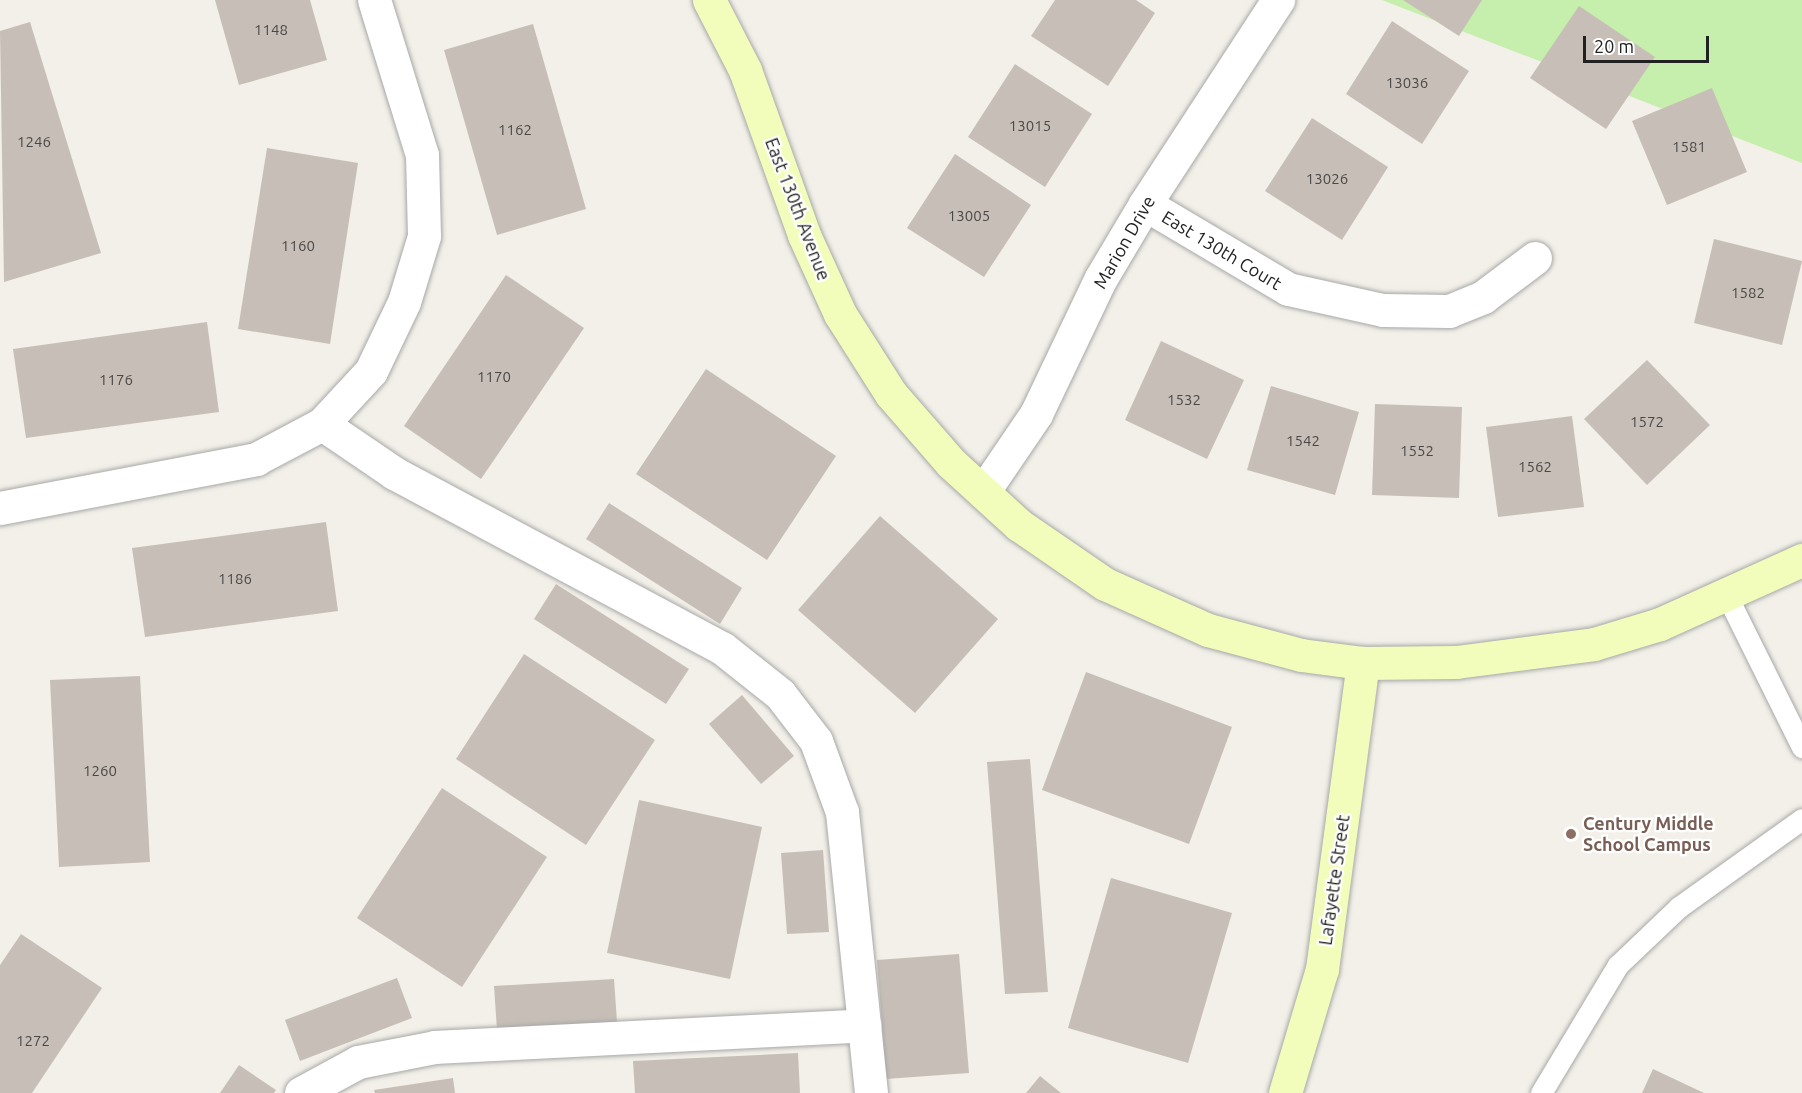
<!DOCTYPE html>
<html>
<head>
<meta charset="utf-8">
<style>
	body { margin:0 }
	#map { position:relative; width:1802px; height:1093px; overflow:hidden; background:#f2f0e8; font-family:Ubuntu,sans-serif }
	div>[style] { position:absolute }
	.grass>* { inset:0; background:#c6eeac }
	.building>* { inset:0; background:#c7bfb7 }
	.roads { filter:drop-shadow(0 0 2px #a8a8a8) drop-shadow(0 0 2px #a8a8a8) }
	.lane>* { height:21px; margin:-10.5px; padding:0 10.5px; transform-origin:10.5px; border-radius:10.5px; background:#fff }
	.street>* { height:33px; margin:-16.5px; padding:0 16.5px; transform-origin:16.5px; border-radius:16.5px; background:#fff }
	.secondary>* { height:33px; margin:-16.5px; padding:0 16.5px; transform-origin:16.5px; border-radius:16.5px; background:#f3fdbb }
	.dots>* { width:16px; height:16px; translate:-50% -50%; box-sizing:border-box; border:3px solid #fff; border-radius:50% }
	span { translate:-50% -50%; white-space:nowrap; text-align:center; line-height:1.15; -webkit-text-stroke:4.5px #fff; paint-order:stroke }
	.number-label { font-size:15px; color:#4a4846 }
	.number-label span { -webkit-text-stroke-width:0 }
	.street-label { font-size:18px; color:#212121 }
	.education-label { font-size:18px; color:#785e54; font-weight:700 }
	.left { translate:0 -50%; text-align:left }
	.scale { position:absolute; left:1583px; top:36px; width:126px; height:27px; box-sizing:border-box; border:3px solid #212121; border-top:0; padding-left:8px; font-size:18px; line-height:21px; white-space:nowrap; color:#212121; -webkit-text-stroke:4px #fff; paint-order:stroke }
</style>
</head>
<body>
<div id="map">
	<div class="grass">
		<div style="clip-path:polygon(1382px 0,1802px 0,1802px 163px)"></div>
	</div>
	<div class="building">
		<div style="clip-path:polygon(215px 0,310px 0,327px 60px,239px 85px)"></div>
		<div style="clip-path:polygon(1055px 0,1136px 0,1155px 13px,1108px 86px,1031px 36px)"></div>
		<div style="clip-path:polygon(1403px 0,1482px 0,1459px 36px)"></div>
		<div style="clip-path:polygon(1579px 6px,1655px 57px,1606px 129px,1530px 78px)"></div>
		<div style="clip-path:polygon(1392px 21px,1469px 71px,1422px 144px,1346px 94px)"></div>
		<div style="clip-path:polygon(30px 22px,101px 253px,4px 282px,0 31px)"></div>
		<div style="clip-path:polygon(533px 24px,586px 209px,497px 235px,444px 50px)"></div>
		<div style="clip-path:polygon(1015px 64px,1092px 114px,1045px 187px,968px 137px)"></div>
		<div style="clip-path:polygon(1712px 88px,1747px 172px,1667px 205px,1632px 121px)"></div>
		<div style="clip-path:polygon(1312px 118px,1388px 167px,1342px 240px,1265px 191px)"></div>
		<div style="clip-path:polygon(267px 148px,358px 163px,330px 344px,238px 329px)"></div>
		<div style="clip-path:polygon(955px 154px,1031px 205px,984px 277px,907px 228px)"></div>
		<div style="clip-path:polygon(1714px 239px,1802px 261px,1782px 345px,1694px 323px)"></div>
		<div style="clip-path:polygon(506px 275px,584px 328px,481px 479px,404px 426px)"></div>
		<div style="clip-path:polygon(207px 322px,219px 412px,26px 438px,13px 349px)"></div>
		<div style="clip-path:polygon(1161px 341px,1244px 380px,1207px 459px,1125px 420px)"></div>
		<div style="clip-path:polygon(1647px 360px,1710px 425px,1647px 485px,1584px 419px)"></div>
		<div style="clip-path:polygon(706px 369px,836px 456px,767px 560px,636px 474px)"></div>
		<div style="clip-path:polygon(1271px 386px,1359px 412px,1335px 495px,1247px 470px)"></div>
		<div style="clip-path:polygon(1375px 404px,1462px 407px,1459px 498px,1372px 495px)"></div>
		<div style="clip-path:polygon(1572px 416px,1584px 507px,1498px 517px,1486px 427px)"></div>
		<div style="clip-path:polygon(609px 503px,742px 588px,720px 624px,586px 539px)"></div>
		<div style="clip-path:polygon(880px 516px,998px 619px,915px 713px,798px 610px)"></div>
		<div style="clip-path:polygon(326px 522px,338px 611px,145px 637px,132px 548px)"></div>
		<div style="clip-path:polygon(556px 584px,689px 669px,666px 704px,534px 619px)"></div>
		<div style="clip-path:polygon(524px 654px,655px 740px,586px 845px,456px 759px)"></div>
		<div style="clip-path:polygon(1086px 672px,1232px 727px,1189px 844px,1042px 790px)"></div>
		<div style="clip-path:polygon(140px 676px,150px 862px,59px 867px,50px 680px)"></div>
		<div style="clip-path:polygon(742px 695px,794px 756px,761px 784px,709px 724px)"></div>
		<div style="clip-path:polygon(1030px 759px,1048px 992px,1005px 994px,987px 762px)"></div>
		<div style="clip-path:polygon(442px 788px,547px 857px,462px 987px,357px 918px)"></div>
		<div style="clip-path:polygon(639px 800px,762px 827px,730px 979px,607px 953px)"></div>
		<div style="clip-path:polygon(823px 850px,829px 932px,787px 934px,781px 853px)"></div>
		<div style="clip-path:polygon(1111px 878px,1232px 913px,1188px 1063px,1068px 1028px)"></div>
		<div style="clip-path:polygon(21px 934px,102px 988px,32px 1093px,0 1093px,0 965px)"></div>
		<div style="clip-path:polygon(959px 954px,969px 1073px,886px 1079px,877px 960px)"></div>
		<div style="clip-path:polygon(397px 978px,412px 1018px,300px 1061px,285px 1020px)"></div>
		<div style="clip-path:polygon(614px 979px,617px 1022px,497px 1030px,494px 986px)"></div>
		<div style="clip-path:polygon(798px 1053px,800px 1093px,635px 1093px,633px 1061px)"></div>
		<div style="clip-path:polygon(239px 1065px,276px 1090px,274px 1093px,220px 1093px)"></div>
		<div style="clip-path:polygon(1653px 1069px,1704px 1093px,1642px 1093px)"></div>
		<div style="clip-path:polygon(1040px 1076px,1061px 1093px,1026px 1093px)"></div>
		<div style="clip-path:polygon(453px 1078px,455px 1093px,375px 1093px,374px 1090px)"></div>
	</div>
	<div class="roads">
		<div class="lane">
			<div style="left:1727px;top:596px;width:169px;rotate:63.6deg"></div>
			<div style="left:1541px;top:1093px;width:149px;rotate:-59deg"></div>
			<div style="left:1618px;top:965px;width:84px;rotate:-43.6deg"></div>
			<div style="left:1679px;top:907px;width:151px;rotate:-35.6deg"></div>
		</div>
		<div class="street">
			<div style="left:1145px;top:204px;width:166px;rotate:30.7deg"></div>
			<div style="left:1288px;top:289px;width:97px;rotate:12.5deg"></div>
			<div style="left:1383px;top:310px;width:66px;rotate:0.9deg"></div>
			<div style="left:1449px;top:311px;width:37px;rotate:-22deg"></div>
			<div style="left:1483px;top:297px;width:65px;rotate:-36.9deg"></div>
			<div style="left:322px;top:424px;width:87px;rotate:34.2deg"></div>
			<div style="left:394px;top:473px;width:372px;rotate:28.1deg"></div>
			<div style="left:722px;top:648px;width:74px;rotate:38.4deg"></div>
			<div style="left:780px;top:694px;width:59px;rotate:52.5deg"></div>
			<div style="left:816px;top:741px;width:76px;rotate:69.9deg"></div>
			<div style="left:842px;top:812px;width:282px;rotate:84.1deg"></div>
			<div style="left:983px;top:492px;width:94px;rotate:-55.8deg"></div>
			<div style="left:1036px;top:414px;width:151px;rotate:-64.5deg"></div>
			<div style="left:1101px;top:278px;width:86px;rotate:-59.3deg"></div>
			<div style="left:1145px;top:204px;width:244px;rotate:-56.9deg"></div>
			<div style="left:0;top:508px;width:261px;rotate:-10.8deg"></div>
			<div style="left:256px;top:459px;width:75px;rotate:-27.9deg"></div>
			<div style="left:322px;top:424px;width:72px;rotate:-47.2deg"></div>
			<div style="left:371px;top:371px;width:76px;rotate:-64.4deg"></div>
			<div style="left:404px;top:302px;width:69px;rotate:-73.1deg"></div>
			<div style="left:424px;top:236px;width:81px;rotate:-91.4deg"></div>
			<div style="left:422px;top:155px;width:162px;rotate:-107.2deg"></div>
			<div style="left:301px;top:1093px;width:65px;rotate:-28.5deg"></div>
			<div style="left:358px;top:1062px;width:78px;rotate:-11deg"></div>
			<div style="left:435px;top:1047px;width:430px;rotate:-2.9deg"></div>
		</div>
		<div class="secondary">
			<div style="left:709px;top:0;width:79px;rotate:62.8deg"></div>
			<div style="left:745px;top:70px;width:175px;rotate:70.3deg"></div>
			<div style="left:804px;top:235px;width:87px;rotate:65.5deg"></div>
			<div style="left:840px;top:314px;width:95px;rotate:57.5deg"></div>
			<div style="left:891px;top:394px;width:91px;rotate:49deg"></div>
			<div style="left:951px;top:463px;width:92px;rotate:42.4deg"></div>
			<div style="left:1019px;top:525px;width:104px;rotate:34.5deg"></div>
			<div style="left:1105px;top:584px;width:113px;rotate:24.1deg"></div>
			<div style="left:1208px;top:630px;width:96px;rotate:15deg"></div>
			<div style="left:1301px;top:655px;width:63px;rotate:7.4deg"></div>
			<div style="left:1363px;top:663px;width:93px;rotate:-0.6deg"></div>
			<div style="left:1456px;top:662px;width:139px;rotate:-7.4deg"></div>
			<div style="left:1594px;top:644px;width:69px;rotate:-16.9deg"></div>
			<div style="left:1660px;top:624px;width:156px;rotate:-24.3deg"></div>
			<div style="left:1285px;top:1093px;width:129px;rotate:-73.4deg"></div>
			<div style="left:1322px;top:969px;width:309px;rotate:-82.4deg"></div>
		</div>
	</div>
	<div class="dots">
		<div style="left:1571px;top:834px;background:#8d6e63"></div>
	</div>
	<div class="number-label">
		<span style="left:271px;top:30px">1148</span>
		<span style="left:1407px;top:83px">13036</span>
		<span style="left:1030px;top:126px">13015</span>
		<span style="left:515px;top:130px">1162</span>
		<span style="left:34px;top:142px">1246</span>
		<span style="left:1689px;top:147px">1581</span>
		<span style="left:1327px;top:179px">13026</span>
		<span style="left:969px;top:216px">13005</span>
		<span style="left:298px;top:246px">1160</span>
		<span style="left:1748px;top:293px">1582</span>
		<span style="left:494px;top:377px">1170</span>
		<span style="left:116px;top:380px">1176</span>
		<span style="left:1184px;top:400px">1532</span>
		<span style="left:1647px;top:422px">1572</span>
		<span style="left:1303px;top:441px">1542</span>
		<span style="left:1417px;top:451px">1552</span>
		<span style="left:1535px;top:467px">1562</span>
		<span style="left:235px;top:579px">1186</span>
		<span style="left:100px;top:771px">1260</span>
		<span style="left:33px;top:1041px">1272</span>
	</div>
	<div class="street-label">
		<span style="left:798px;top:209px;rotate:69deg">East 130th Avenue</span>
		<span style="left:1124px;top:242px;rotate:-60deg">Marion Drive</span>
		<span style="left:1222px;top:250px;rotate:31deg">East 130th Court</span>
		<span style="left:1334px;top:880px;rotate:-82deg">Lafayette Street</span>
	</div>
	<div class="education-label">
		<span class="left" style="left:1583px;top:834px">Century Middle<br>School Campus</span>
	</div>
	<div class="scale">20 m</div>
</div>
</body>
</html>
